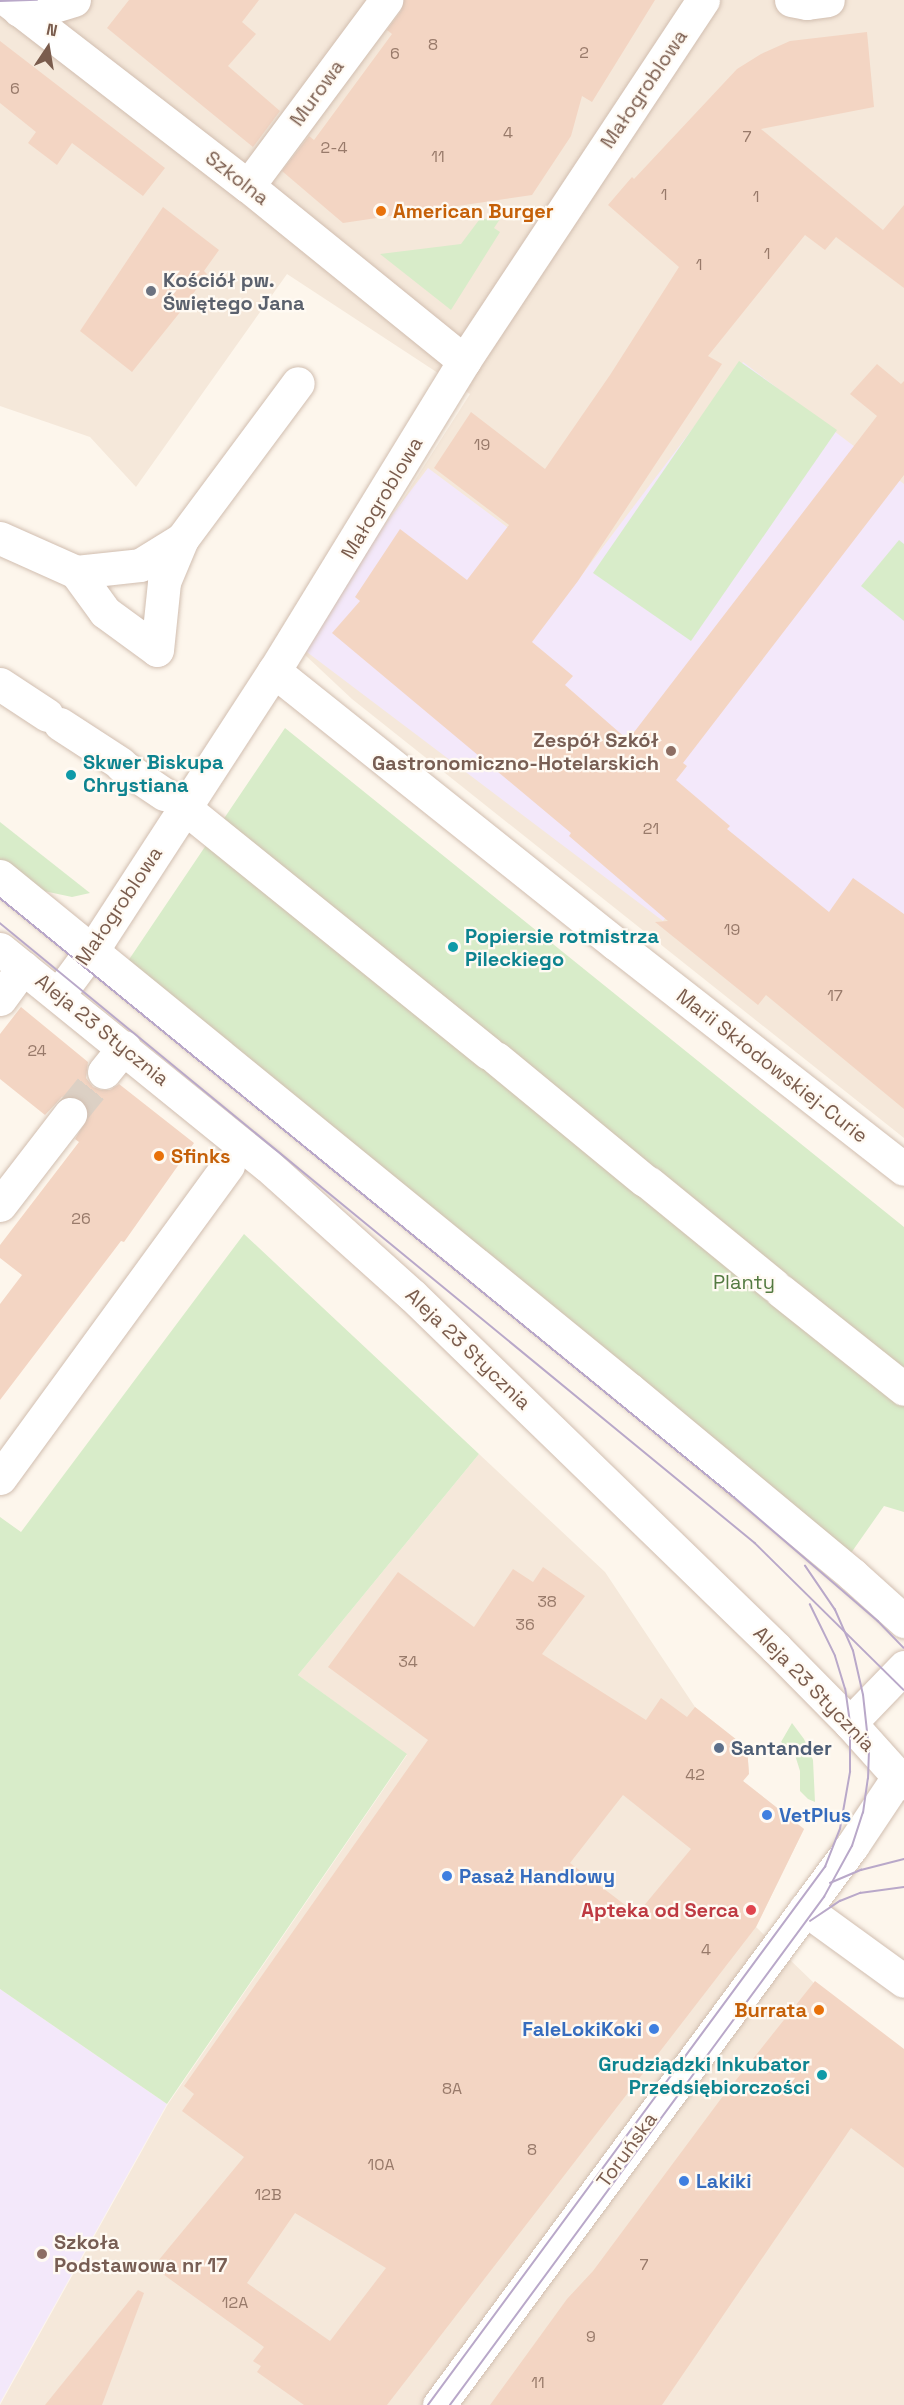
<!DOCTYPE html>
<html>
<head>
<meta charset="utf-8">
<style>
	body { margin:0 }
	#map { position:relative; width:904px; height:2405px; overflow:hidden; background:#fdf6ec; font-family:"Space Grotesk",sans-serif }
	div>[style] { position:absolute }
	.residential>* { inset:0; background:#f5e8da }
	.education>* { inset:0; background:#f3e8fa }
	.green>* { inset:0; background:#d8ecc9 }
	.building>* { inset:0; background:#f3d5c3 }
	.minor-tunnel>* { height:33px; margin-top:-16.5px; transform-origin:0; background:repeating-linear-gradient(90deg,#dcd0c4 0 33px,transparent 0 49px) }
	.roads { filter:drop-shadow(0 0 2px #d1beb0) drop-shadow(0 0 2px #d1beb0) }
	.minor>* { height:33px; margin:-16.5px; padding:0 16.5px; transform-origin:16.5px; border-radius:16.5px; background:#fff }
	.tram>* { height:1.5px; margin:-0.75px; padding:0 0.75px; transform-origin:0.75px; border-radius:0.75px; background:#b9a8c9 }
	.dots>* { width:16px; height:16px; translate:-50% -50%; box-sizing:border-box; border:3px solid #fffaf3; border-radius:50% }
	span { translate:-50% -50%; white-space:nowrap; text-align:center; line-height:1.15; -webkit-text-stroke:4.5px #fffaf3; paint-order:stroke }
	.number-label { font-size:16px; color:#987a6a }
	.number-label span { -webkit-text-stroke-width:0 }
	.street-label { font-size:20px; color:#7a5c4d }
	.food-label { font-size:20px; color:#c56008; font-weight:700 }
	.left { translate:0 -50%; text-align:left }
	.right { translate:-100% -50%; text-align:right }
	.worship-label { font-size:20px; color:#5b616d; font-weight:700 }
	.education-label { font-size:20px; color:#785e54; font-weight:700 }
	.culture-label { font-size:20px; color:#0d838f; font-weight:700 }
	.park-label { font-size:20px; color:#537a41 }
	.service-label { font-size:20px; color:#4e5e75; font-weight:700 }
	.shop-label { font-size:20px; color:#366cbe; font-weight:700 }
	.health-label { font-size:20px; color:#be3a42; font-weight:700 }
	.north { position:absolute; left:18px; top:18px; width:60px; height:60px; -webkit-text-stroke:4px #fffaf3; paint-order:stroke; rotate:12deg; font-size:16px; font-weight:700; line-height:24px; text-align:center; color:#7a5c4d }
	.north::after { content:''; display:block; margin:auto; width:21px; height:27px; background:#7a5c4d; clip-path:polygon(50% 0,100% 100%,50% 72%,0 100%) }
</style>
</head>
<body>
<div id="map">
	<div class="residential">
		<div style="clip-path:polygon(0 0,904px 0,904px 1138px,352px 699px,304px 654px,470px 394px,287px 274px,136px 487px,90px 437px,0 406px)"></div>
		<div style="clip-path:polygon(479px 1454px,605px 1572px,695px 1707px,747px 1748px,749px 1771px,743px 1781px,804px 1829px,756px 1927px,815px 1984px,904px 2050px,904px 2405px,0 2405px,168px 2104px,407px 1755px,298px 1675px)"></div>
	</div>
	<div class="education">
		<div style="clip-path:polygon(743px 362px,904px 484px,904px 933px,870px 978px,711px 859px,663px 921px,295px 643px,428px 468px,578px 580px)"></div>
		<div style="clip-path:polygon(0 1989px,167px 2104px,0 2403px)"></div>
	</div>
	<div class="green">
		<div style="clip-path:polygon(502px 216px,494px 228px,500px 232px,451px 310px,380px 254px,461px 244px,479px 220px)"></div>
		<div style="clip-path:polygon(739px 361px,837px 430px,691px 641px,593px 573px)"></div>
		<div style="clip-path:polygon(899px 540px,904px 544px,904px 621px,861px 586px)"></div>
		<div style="clip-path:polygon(285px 728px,904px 1227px,904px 1512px,884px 1506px,851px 1553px,128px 961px)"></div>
		<div style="clip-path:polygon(0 822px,90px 893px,72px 897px,39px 890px,0 862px)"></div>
		<div style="clip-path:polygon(244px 1234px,479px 1454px,298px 1675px,407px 1754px,167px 2104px,0 1989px,0 1517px,21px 1532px)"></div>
		<div style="clip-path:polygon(792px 1723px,804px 1739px,813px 1760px,815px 1802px,808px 1799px,800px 1791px,800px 1771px,795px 1755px,781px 1742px)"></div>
	</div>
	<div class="building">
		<div style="clip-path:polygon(129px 0,259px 0,242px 22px,256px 34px,228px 66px,280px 111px,253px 147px,107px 28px)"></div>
		<div style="clip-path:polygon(404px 0,655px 0,592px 102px,582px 96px,571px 136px,532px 195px,343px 223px,282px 171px,309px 136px,314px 140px,392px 34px,387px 30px,401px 11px)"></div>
		<div style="clip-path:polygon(867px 32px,874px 107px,761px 129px,883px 230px,904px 205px,904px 288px,836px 237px,825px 250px,805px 235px,708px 356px,722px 364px,578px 581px,532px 642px,573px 676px,565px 685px,628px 740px,877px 416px,850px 394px,877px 364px,901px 384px,904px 381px,904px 475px,683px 763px,687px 766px,676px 780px,730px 826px,727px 829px,829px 912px,853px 878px,904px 914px,904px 1109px,766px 995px,758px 1005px,655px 922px,668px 921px,569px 836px,571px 833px,332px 633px,360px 601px,355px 597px,400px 529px,467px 580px,509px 525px,434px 468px,471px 412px,545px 469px,610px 375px,679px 267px,608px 205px,632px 177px,634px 179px,737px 69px,761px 54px,790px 41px)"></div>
		<div style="clip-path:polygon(0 41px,165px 168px,143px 196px,72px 143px,57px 165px,28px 143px,36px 132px,0 103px)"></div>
		<div style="clip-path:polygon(163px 207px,219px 250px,204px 271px,207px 274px,181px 311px,132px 372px,80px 331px)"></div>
		<div style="clip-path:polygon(21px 1007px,88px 1062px,86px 1078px,93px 1087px,101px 1090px,110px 1090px,119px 1084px,194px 1143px,124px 1242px,121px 1241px,0 1400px,0 1304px,22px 1275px,0 1258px,0 1245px,79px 1142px,75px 1139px,89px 1116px,87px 1106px,82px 1100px,72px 1095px,62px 1097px,45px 1115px,0 1079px,0 1034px)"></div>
		<div style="clip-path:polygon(evenodd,543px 1567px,585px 1596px,542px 1654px,646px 1720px,661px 1698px,687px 1717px,695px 1707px,747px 1748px,749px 1774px,743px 1781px,804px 1829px,756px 1927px,387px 2405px,304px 2405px,257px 2372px,261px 2366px,253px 2361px,264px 2347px,153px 2267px,244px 2157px,182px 2111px,194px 2094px,184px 2086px,428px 1740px,328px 1667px,398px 1572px,474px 1627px,513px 1569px,533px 1582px,543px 1567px,623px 1795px,691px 1849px,637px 1914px,570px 1863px,623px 1795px,543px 1567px,295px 2213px,386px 2268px,330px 2341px,247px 2283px,295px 2213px)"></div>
		<div style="clip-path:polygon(815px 1981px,904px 2049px,904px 2168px,851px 2128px,662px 2405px,490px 2405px,567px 2299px,593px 2271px,720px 2100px)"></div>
		<div style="clip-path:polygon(138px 2290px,144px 2293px,102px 2405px,45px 2405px)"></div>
	</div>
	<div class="minor-tunnel">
		<div style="left:70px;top:1114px;width:54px;rotate:-51deg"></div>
	</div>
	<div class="roads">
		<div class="minor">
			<div style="left:7px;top:0;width:304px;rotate:37.7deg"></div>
			<div style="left:248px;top:186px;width:278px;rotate:39deg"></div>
			<div style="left:791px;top:0;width:16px;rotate:11deg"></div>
			<div style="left:807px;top:3px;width:21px;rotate:-8deg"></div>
			<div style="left:19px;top:10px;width:32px;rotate:-5deg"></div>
			<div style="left:51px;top:7px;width:24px;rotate:-17deg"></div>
			<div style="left:248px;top:186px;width:232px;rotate:-53.4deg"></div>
			<div style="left:0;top:538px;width:83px;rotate:24.1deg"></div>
			<div style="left:76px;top:572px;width:64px;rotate:-6.2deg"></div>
			<div style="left:140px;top:565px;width:49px;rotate:-31.8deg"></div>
			<div style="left:182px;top:539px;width:194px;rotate:-53.4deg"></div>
			<div style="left:76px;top:572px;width:49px;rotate:54.1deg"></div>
			<div style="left:105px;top:612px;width:64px;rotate:36.2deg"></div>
			<div style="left:157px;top:650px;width:68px;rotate:-84.1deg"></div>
			<div style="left:164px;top:582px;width:47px;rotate:-67.3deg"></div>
			<div style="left:274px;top:671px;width:438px;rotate:38.6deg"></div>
			<div style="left:616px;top:944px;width:365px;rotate:38deg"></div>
			<div style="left:0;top:684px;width:56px;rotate:33.4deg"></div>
			<div style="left:60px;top:724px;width:72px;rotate:33deg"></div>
			<div style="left:121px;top:765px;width:52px;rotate:34deg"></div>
			<div style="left:196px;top:817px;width:376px;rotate:38.9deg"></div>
			<div style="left:0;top:876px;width:812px;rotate:39.2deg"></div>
			<div style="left:629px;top:1389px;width:291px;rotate:39.7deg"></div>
			<div style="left:853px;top:1575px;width:69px;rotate:42deg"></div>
			<div style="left:0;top:949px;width:343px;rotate:39deg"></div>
			<div style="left:267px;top:1165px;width:195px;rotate:41.9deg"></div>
			<div style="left:412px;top:1295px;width:507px;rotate:44.12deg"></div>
			<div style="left:776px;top:1648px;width:105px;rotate:45.4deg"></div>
			<div style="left:850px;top:1723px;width:81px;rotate:48deg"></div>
			<div style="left:59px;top:994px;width:67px;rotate:-53.5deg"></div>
			<div style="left:99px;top:940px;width:321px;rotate:-57deg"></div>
			<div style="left:274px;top:671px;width:364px;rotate:-58.5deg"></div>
			<div style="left:464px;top:361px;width:433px;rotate:-56.5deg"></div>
			<div style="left:0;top:999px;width:39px;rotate:-54deg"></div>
			<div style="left:496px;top:1058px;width:192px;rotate:39.5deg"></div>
			<div style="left:104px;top:1072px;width:32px;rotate:-51deg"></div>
			<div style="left:649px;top:1183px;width:161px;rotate:39.2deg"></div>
			<div style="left:0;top:1205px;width:115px;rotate:-52.4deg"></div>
			<div style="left:781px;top:1291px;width:157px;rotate:38.5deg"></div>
			<div style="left:0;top:1478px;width:387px;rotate:-53.9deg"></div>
			<div style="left:850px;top:1723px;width:78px;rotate:-46deg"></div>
			<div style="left:805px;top:1909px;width:122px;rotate:36deg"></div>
			<div style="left:439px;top:2405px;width:695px;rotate:-53.54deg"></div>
			<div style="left:852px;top:1846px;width:83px;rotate:-56.3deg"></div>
		</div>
	</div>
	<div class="tram">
		<div style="left:0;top:1px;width:37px;rotate:-2deg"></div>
		<div style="left:0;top:898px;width:947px;rotate:39.22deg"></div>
		<div style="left:734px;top:1497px;width:190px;rotate:40.7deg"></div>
		<div style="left:878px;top:1621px;width:37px;rotate:46deg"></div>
		<div style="left:0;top:923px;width:977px;rotate:39.39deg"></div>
		<div style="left:755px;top:1543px;width:209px;rotate:44.6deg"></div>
		<div style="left:830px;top:1883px;width:34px;rotate:-23deg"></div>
		<div style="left:861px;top:1870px;width:44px;rotate:-14.3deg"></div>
		<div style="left:810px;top:1921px;width:36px;rotate:-34deg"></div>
		<div style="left:840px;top:1901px;width:22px;rotate:-22deg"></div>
		<div style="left:860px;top:1893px;width:44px;rotate:-7.8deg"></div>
		<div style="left:428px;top:2405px;width:669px;rotate:-53.58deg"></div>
		<div style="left:825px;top:1867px;width:41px;rotate:-68.5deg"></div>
		<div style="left:840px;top:1829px;width:58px;rotate:-80deg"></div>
		<div style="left:850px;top:1772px;width:49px;rotate:-90deg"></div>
		<div style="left:850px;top:1723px;width:34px;rotate:-98deg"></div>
		<div style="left:845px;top:1689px;width:34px;rotate:-107deg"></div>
		<div style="left:835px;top:1656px;width:57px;rotate:-116.1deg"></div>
		<div style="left:450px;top:2405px;width:631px;rotate:-53.64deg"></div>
		<div style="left:824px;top:1897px;width:58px;rotate:-61.2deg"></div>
		<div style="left:852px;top:1846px;width:35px;rotate:-72deg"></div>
		<div style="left:863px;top:1813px;width:34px;rotate:-82deg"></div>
		<div style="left:868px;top:1779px;width:29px;rotate:-88deg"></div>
		<div style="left:869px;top:1750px;width:55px;rotate:-96.2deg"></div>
		<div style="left:863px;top:1695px;width:45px;rotate:-102.8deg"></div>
		<div style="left:853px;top:1651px;width:45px;rotate:-113.7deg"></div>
		<div style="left:835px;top:1610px;width:53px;rotate:-124.3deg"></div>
	</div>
	<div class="dots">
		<div style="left:381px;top:211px;background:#e8710a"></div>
		<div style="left:151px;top:291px;background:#6b7280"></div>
		<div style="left:671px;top:751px;background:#8d6e63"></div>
		<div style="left:71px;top:775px;background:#0f9aa8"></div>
		<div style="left:453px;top:947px;background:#0f9aa8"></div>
		<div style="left:159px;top:1156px;background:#e8710a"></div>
		<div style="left:719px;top:1748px;background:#5c6f8a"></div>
		<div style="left:767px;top:1815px;background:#3f7fe0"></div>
		<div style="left:447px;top:1876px;background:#3f7fe0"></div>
		<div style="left:751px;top:1910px;background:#e0444e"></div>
		<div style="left:819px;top:2010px;background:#e8710a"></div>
		<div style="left:654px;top:2029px;background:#3f7fe0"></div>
		<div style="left:822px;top:2075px;background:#0f9aa8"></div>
		<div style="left:684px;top:2181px;background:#3f7fe0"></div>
		<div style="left:42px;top:2254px;background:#8d6e63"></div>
	</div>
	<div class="number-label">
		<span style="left:433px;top:45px">8</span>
		<span style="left:584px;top:53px">2</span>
		<span style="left:395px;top:54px">6</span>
		<span style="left:15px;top:89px">6</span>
		<span style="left:508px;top:133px">4</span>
		<span style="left:747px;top:137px">7</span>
		<span style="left:334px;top:148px">2-4</span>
		<span style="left:438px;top:157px">11</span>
		<span style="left:664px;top:195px">1</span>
		<span style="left:756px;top:197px">1</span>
		<span style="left:767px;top:254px">1</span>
		<span style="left:699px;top:265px">1</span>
		<span style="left:482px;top:445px">19</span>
		<span style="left:651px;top:829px">21</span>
		<span style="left:732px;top:930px">19</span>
		<span style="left:835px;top:996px">17</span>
		<span style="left:37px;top:1051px">24</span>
		<span style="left:81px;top:1219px">26</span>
		<span style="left:547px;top:1602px">38</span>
		<span style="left:525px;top:1625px">36</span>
		<span style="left:408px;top:1662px">34</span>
		<span style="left:695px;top:1775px">42</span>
		<span style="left:706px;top:1950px">4</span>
		<span style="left:452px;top:2089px">8A</span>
		<span style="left:532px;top:2150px">8</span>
		<span style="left:381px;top:2165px">10A</span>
		<span style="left:268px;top:2195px">12B</span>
		<span style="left:644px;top:2265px">7</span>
		<span style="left:235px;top:2303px">12A</span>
		<span style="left:591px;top:2337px">9</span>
		<span style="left:538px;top:2383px">11</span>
	</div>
	<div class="street-label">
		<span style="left:644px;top:89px;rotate:-56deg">Małogroblowa</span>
		<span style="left:317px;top:93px;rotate:-54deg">Murowa</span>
		<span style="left:237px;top:178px;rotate:38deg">Szkolna</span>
		<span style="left:382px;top:498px;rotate:-59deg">Małogroblowa</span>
		<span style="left:119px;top:906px;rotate:-56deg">Małogroblowa</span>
		<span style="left:102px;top:1030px;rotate:39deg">Aleja 23 Stycznia</span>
		<span style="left:772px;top:1066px;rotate:38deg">Marii Skłodowskiej-Curie</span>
		<span style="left:468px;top:1349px;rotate:44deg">Aleja 23 Stycznia</span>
		<span style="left:814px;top:1689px;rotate:46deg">Aleja 23 Stycznia</span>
		<span style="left:627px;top:2150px;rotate:-54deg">Toruńska</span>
	</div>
	<div class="food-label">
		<span class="left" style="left:393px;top:211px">American Burger</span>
		<span class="left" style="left:171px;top:1156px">Sfinks</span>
		<span class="right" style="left:807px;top:2010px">Burrata</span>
	</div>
	<div class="worship-label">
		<span class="left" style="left:163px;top:292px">Kościół pw.<br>Świętego Jana</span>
	</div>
	<div class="education-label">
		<span class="right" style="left:659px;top:752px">Zespół Szkół<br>Gastronomiczno-Hotelarskich</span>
		<span class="left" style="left:54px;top:2254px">Szkoła<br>Podstawowa nr 17</span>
	</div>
	<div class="culture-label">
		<span class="left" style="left:83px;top:774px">Skwer Biskupa<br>Chrystiana</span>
		<span class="left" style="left:465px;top:948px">Popiersie rotmistrza<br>Pileckiego</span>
		<span class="right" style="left:810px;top:2076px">Grudziądzki Inkubator<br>Przedsiębiorczości</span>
	</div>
	<div class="park-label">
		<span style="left:744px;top:1282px">Planty</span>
	</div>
	<div class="service-label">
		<span class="left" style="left:731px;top:1748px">Santander</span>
	</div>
	<div class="shop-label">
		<span class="left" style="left:779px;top:1815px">VetPlus</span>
		<span class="left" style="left:459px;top:1876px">Pasaż Handlowy</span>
		<span class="right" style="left:642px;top:2029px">FaleLokiKoki</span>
		<span class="left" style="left:696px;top:2181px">Lakiki</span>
	</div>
	<div class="health-label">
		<span class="right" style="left:739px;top:1910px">Apteka od Serca</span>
	</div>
	<div class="north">N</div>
</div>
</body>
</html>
